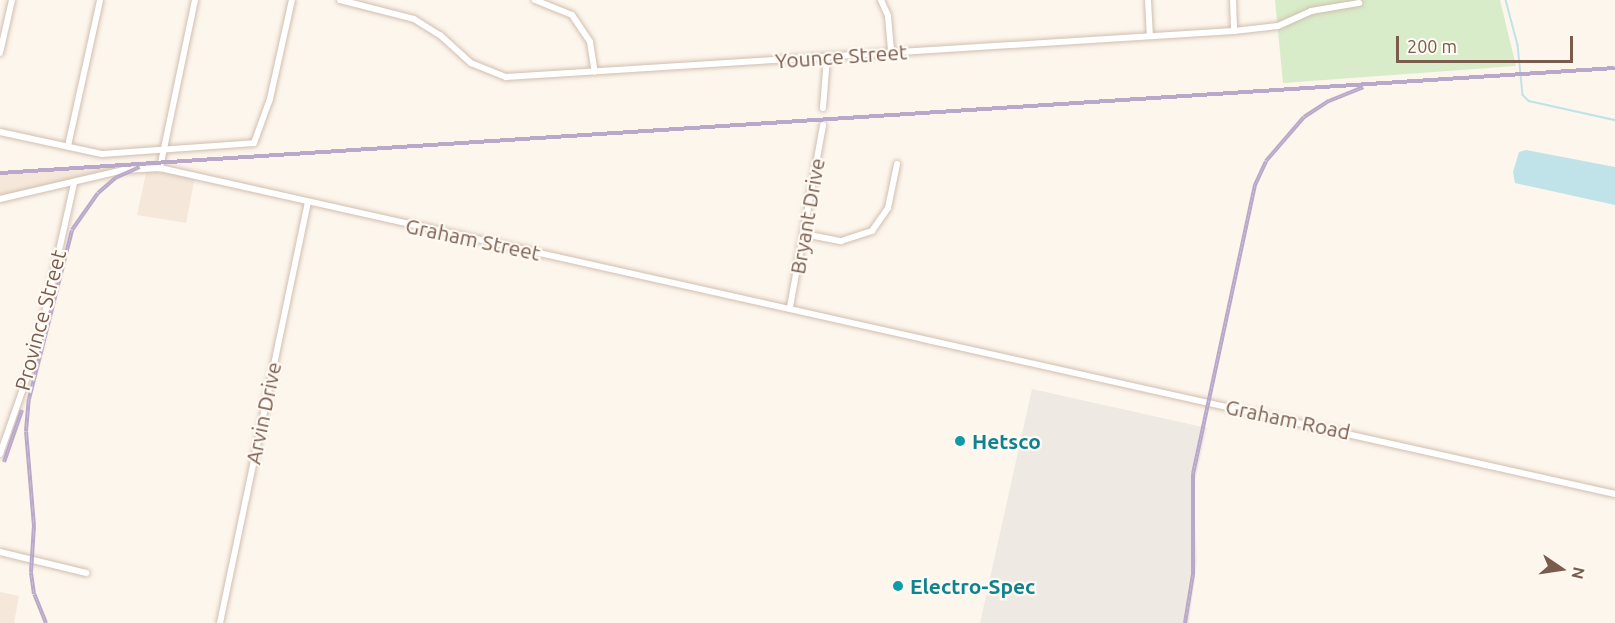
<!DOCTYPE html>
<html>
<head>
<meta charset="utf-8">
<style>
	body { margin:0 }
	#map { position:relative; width:1615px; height:623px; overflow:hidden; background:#fdf6ec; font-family:Ubuntu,sans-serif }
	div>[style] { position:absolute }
	.residential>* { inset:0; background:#f5e8da }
	.industrial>* { inset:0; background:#efe9e4 }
	.green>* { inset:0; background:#d8ecc9 }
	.water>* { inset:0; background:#bfe3e8 }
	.stream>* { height:1.5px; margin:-0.75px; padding:0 0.75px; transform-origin:0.75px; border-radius:0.75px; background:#bfe3e8 }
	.roads { filter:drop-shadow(0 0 2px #d1beb0) drop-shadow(0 0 2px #d1beb0) }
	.street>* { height:6px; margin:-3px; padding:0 3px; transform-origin:3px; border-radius:3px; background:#fff }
	.rail>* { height:4px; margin-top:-2px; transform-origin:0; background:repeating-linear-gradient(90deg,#fffaf3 0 4.5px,#b9a8c9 0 9px); box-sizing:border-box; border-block:2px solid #b9a8c9 }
	.dots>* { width:16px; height:16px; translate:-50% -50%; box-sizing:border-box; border:3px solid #fffaf3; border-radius:50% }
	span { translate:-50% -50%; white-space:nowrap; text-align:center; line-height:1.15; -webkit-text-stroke:4.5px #fffaf3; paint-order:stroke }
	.street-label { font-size:21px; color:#7a5c4d }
	.culture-label { font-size:21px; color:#0d838f; font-weight:700 }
	.left { translate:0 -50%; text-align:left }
	.north { position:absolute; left:1531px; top:539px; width:60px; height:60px; -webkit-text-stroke:4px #fffaf3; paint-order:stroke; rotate:103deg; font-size:16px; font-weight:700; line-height:24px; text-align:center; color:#7a5c4d }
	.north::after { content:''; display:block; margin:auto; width:21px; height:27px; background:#7a5c4d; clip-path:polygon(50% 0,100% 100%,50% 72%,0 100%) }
	.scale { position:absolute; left:1396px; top:36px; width:177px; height:27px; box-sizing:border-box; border:3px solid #7a5c4d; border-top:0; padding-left:8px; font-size:18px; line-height:21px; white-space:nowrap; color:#7a5c4d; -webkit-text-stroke:4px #fffaf3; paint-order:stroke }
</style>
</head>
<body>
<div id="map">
	<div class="residential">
		<div style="clip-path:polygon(157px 161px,168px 171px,195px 177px,186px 223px,137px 215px,148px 163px,0 199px,0 173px)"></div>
		<div style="clip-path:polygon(0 592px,19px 596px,14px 623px,0 623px)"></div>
	</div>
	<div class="industrial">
		<div style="clip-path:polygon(1032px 389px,1207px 428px,1193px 490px,1197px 561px,1189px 623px,980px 623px)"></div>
	</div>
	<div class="green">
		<div style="clip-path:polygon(1275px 0,1500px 0,1516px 66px,1283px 83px)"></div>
	</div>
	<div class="water">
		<div style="clip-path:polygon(1526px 150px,1615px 167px,1615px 205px,1515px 183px,1513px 172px,1519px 152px)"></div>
	</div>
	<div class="stream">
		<div style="left:1506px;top:0;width:47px;rotate:75.1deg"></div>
		<div style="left:1518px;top:45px;width:50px;rotate:84.3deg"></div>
		<div style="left:1523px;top:95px;width:8px;rotate:45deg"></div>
		<div style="left:1529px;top:101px;width:88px;rotate:12.5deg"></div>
	</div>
	<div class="roads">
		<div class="street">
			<div style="left:195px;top:0;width:172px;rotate:101.8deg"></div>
			<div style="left:160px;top:168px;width:1491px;rotate:12.63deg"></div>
			<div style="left:340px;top:0;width:76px;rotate:14.4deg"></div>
			<div style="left:414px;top:19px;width:31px;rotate:32deg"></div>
			<div style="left:440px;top:35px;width:42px;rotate:42.1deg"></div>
			<div style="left:471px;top:63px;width:38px;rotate:22deg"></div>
			<div style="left:506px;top:77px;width:729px;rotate:-3.62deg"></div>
			<div style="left:1234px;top:31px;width:44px;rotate:-6.5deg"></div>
			<div style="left:1278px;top:26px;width:36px;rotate:-24deg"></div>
			<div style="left:1311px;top:11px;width:49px;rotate:-9.5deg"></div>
			<div style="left:535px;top:0;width:40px;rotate:22deg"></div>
			<div style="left:572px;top:15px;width:32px;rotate:56deg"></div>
			<div style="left:590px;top:42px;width:30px;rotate:81deg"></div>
			<div style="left:881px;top:0;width:17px;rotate:66deg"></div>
			<div style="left:888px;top:16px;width:36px;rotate:85deg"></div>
			<div style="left:1148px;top:0;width:35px;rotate:87deg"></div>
			<div style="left:1233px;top:0;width:31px;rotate:88deg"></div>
			<div style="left:0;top:53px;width:54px;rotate:-77.2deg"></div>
			<div style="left:823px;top:108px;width:51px;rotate:-85.5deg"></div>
			<div style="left:0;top:132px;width:104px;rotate:12.2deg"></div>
			<div style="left:102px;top:154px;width:152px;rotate:-4.1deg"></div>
			<div style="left:254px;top:143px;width:47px;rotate:-70deg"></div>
			<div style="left:270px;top:99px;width:101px;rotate:-77.5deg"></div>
			<div style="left:68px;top:146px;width:149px;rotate:-77.6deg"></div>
			<div style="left:0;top:199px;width:127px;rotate:-13.2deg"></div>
			<div style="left:124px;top:170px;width:36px;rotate:-3deg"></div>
			<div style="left:804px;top:234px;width:38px;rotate:11deg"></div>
			<div style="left:841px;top:241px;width:33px;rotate:-18deg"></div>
			<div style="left:872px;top:231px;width:28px;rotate:-55deg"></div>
			<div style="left:888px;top:208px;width:45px;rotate:-78.4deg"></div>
			<div style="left:790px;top:307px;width:185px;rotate:-79.7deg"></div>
			<div style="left:0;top:454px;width:111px;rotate:-70.6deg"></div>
			<div style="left:37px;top:349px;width:169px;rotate:-77.4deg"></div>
			<div style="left:0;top:552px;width:89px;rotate:13.7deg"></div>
			<div style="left:220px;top:623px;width:429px;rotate:-78.2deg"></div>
		</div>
	</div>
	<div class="rail">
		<div style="left:0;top:173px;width:1618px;rotate:-3.72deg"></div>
		<div style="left:4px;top:462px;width:55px;rotate:-70.9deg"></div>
		<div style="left:46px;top:623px;width:31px;rotate:-112deg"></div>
		<div style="left:34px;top:594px;width:22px;rotate:-98deg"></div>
		<div style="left:31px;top:572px;width:46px;rotate:-86.3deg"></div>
		<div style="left:34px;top:526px;width:95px;rotate:-94.8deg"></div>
		<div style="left:26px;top:431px;width:32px;rotate:-85deg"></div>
		<div style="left:29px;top:399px;width:174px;rotate:-75.7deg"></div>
		<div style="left:72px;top:230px;width:45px;rotate:-54.9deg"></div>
		<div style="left:98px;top:193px;width:23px;rotate:-41deg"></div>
		<div style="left:115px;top:178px;width:27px;rotate:-24deg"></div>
		<div style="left:1185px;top:623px;width:50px;rotate:-80.7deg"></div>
		<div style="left:1193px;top:574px;width:100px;rotate:-90deg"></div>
		<div style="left:1193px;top:474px;width:296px;rotate:-77.9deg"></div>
		<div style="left:1255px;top:185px;width:26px;rotate:-65deg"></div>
		<div style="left:1266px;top:161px;width:58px;rotate:-49.2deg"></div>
		<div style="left:1304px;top:117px;width:30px;rotate:-33deg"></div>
		<div style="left:1329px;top:101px;width:37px;rotate:-22deg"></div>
	</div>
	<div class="dots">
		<div style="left:960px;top:441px;background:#0f9aa8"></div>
		<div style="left:898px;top:586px;background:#0f9aa8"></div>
	</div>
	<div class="street-label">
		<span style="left:841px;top:56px;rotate:-4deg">Younce Street</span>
		<span style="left:807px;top:216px;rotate:-80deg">Bryant Drive</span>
		<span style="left:473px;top:239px;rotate:12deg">Graham Street</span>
		<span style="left:40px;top:320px;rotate:-75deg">Province Street</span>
		<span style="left:263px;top:413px;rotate:-78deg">Arvin Drive</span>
		<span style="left:1288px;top:419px;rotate:12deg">Graham Road</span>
	</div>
	<div class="culture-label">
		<span class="left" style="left:972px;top:441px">Hetsco</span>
		<span class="left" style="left:910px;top:586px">Electro-Spec</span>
	</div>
	<div class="north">N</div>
	<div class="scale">200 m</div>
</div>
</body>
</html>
